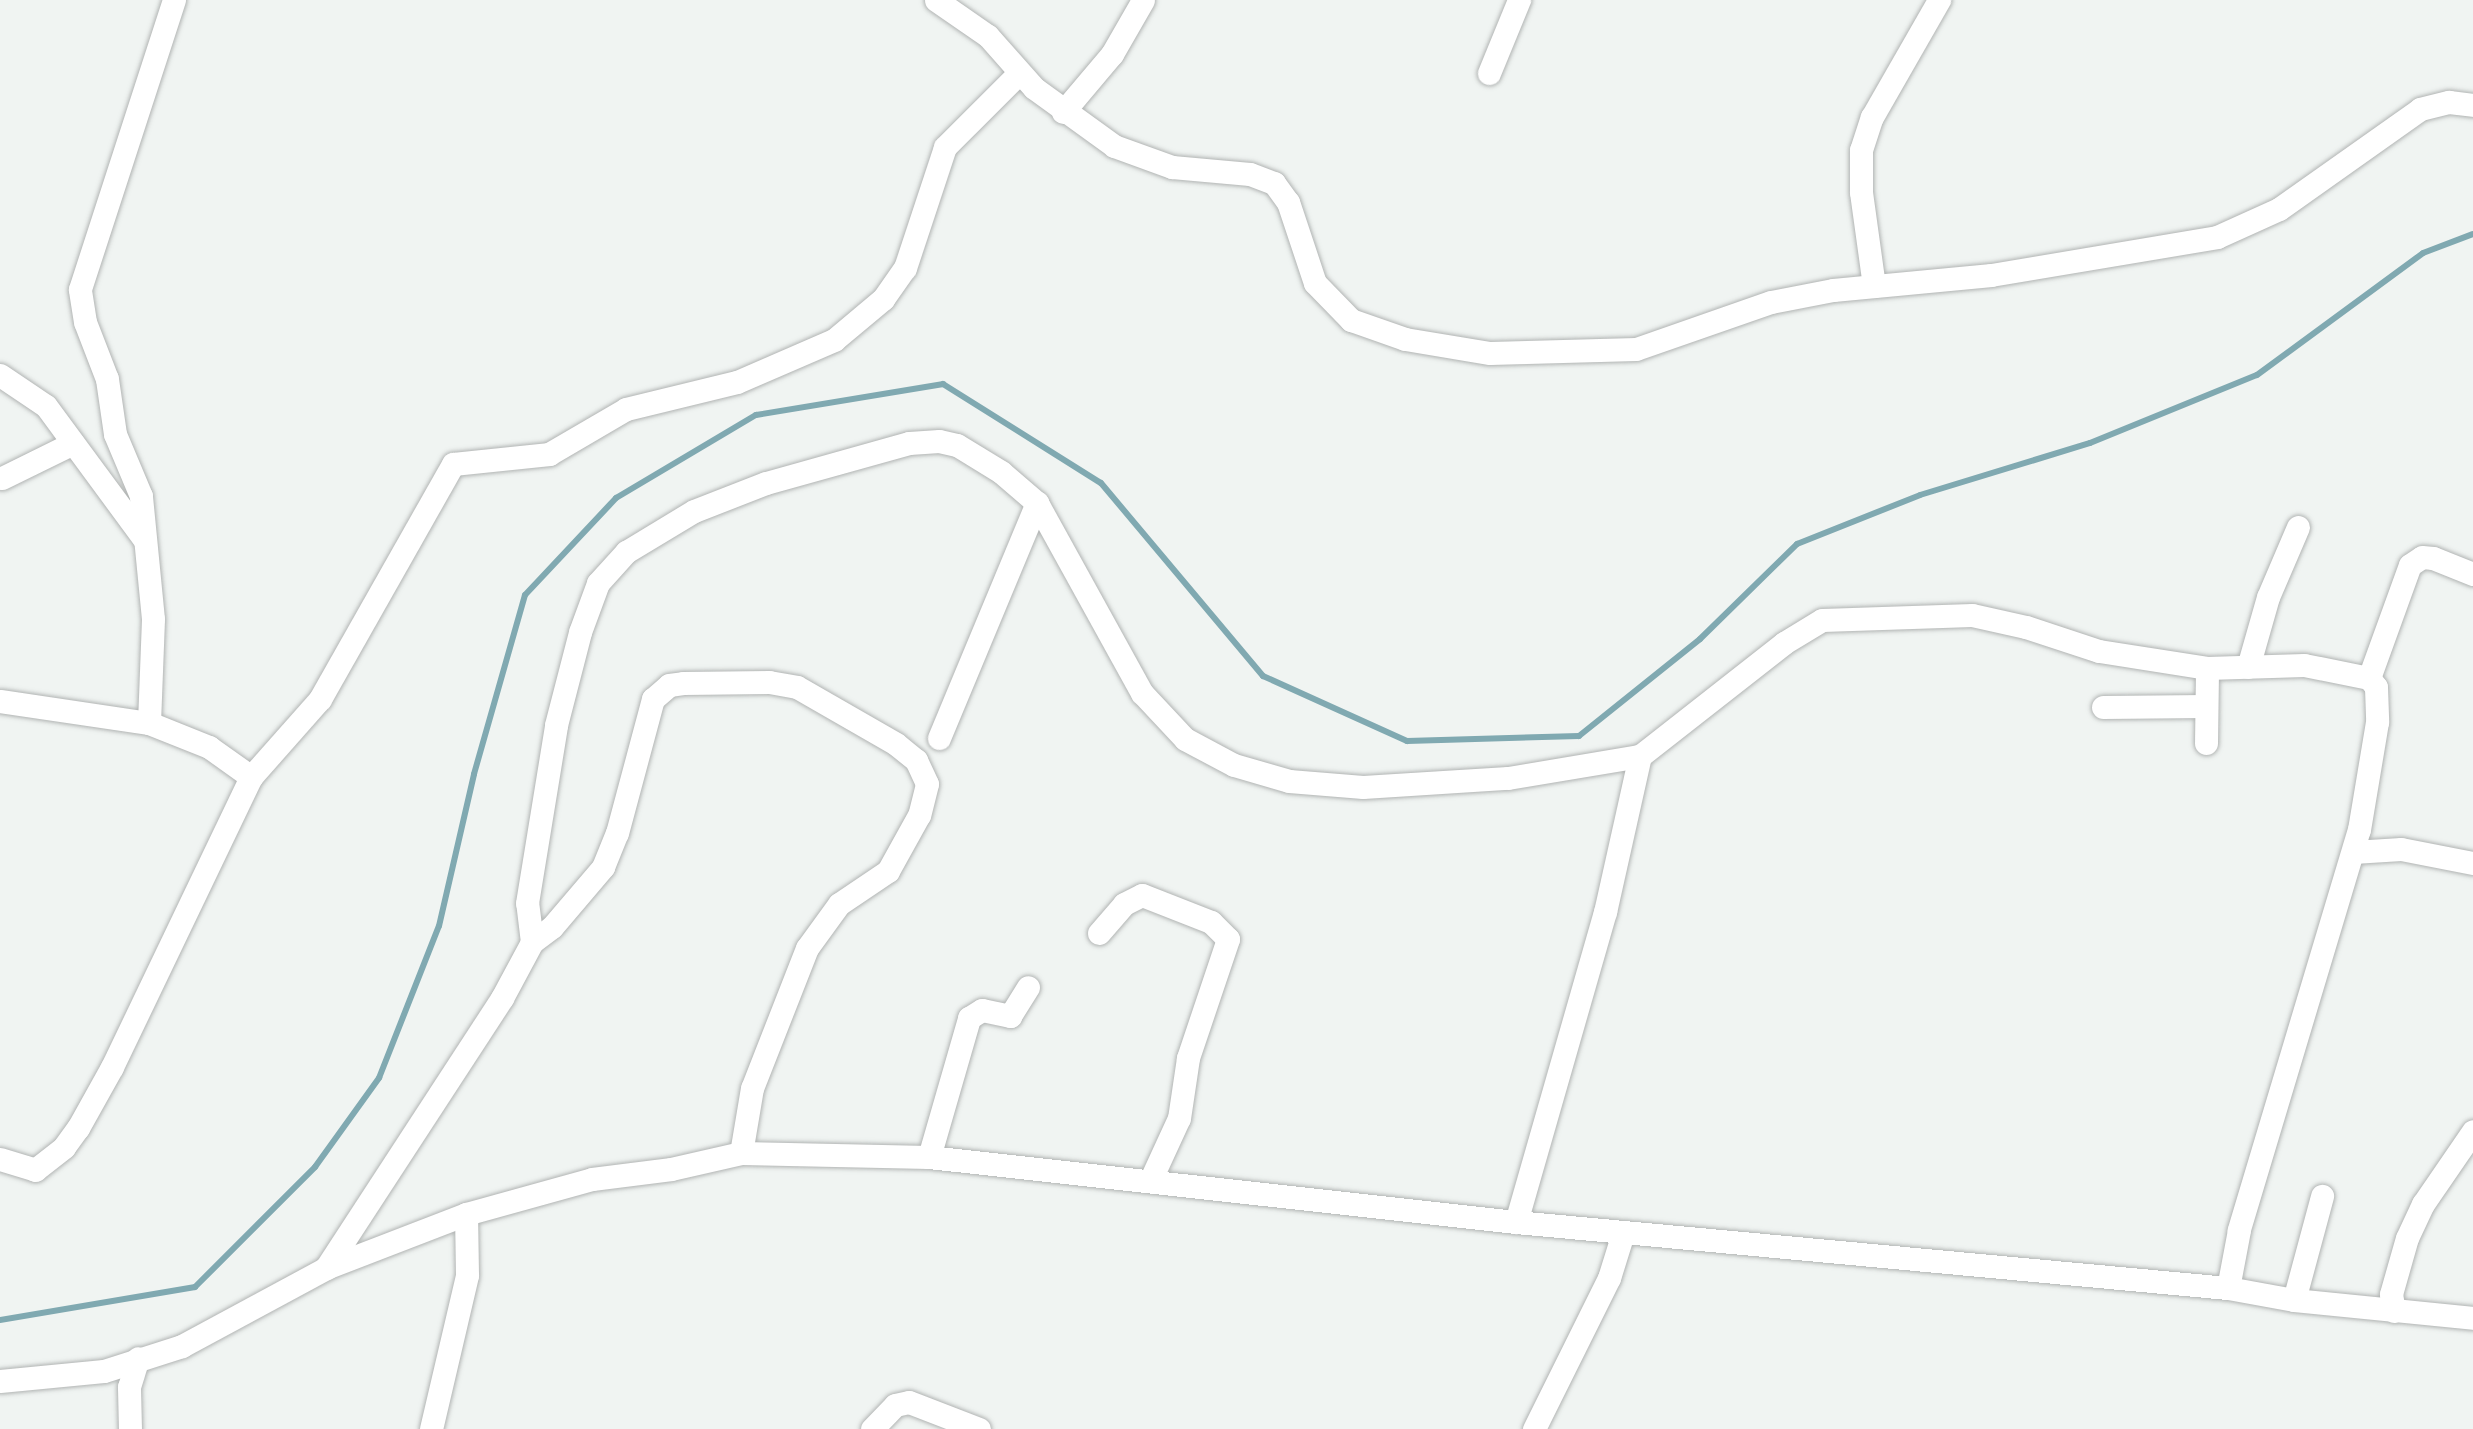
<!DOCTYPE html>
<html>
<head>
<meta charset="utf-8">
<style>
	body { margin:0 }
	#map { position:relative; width:2473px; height:1429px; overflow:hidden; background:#f0f4f2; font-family:Georgia,serif }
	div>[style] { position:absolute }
	.stream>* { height:6px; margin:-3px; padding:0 3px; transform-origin:3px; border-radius:3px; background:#80a9b1 }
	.roads { filter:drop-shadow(0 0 2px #b1b4b3) drop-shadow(0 0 2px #b1b4b3) }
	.street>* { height:23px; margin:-11.5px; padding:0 11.5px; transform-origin:11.5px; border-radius:11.5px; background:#fff }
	span { translate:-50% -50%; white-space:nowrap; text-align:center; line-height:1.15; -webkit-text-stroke:6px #f0f4f2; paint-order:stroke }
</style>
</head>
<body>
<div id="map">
	<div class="stream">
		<div style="left:0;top:1320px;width:198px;rotate:-9.6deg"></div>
		<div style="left:195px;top:1287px;width:170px;rotate:-45deg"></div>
		<div style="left:315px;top:1167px;width:110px;rotate:-54.3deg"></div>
		<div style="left:379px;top:1078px;width:163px;rotate:-68.5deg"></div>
		<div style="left:439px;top:926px;width:156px;rotate:-77deg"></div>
		<div style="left:474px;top:774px;width:186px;rotate:-74.1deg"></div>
		<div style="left:525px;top:595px;width:133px;rotate:-46.8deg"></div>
		<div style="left:616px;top:498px;width:163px;rotate:-30.7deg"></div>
		<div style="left:756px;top:415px;width:190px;rotate:-9.4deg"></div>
		<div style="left:943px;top:384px;width:186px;rotate:32.1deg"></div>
		<div style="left:1101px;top:483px;width:252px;rotate:50deg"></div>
		<div style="left:1263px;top:676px;width:158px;rotate:24.3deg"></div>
		<div style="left:1407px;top:741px;width:172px;rotate:-1.7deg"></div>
		<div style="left:1579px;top:736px;width:155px;rotate:-38.7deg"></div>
		<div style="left:1700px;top:639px;width:136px;rotate:-44.4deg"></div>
		<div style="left:1797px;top:544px;width:132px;rotate:-21.7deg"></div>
		<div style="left:1920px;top:495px;width:178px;rotate:-17deg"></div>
		<div style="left:2090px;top:443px;width:180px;rotate:-22.2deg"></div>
		<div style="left:2257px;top:375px;width:206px;rotate:-36.3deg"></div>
		<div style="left:2423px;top:253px;width:53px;rotate:-20.8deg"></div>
	</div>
	<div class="roads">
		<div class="street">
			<div style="left:936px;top:0;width:63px;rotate:34.7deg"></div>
			<div style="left:988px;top:36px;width:69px;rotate:48.5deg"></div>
			<div style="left:1034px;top:88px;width:99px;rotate:35.9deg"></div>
			<div style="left:1114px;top:146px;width:62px;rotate:19.9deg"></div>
			<div style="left:1172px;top:167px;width:78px;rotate:5.1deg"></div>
			<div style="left:1250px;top:174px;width:26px;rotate:21deg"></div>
			<div style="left:1274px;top:183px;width:24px;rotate:54deg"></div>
			<div style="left:1288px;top:202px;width:85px;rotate:71.6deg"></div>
			<div style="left:1315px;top:283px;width:52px;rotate:45.8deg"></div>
			<div style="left:1351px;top:320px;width:57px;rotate:19.4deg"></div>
			<div style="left:1405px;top:339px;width:86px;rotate:9.4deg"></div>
			<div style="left:1490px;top:353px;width:146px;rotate:-1.6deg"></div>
			<div style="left:1636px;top:349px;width:143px;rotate:-19.2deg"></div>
			<div style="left:1771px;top:302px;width:63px;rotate:-11deg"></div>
			<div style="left:1833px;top:290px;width:159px;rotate:-5.4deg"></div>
			<div style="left:1991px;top:275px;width:229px;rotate:-9.5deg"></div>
			<div style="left:2217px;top:237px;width:68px;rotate:-24.3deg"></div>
			<div style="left:2279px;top:209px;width:173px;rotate:-35.3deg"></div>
			<div style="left:2420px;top:109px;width:30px;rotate:-14deg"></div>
			<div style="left:2449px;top:102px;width:24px;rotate:7deg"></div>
			<div style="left:1489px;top:73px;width:79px;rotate:-67.7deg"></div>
			<div style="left:1063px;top:112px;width:76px;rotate:-49.8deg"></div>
			<div style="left:1112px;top:54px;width:62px;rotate:-60.1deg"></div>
			<div style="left:1874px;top:286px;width:95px;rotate:-97.9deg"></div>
			<div style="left:1861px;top:192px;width:42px;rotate:-90deg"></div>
			<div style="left:1861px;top:150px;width:35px;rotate:-72deg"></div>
			<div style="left:1872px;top:117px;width:135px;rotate:-60.2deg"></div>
			<div style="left:0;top:375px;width:55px;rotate:34deg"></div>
			<div style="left:46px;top:406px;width:165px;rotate:53.6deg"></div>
			<div style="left:2px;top:478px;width:79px;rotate:-26.2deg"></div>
			<div style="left:2248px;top:667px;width:73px;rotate:-74.1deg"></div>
			<div style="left:2268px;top:597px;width:76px;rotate:-66.8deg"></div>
			<div style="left:2369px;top:678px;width:120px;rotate:-70.1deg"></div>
			<div style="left:2410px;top:565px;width:14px;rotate:-34deg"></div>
			<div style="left:2422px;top:557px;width:11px;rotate:5deg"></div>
			<div style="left:2433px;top:558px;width:43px;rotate:21.8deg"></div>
			<div style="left:0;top:701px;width:151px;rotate:8.4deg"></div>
			<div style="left:149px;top:723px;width:65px;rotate:21.8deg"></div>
			<div style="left:209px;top:747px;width:52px;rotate:35.5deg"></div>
			<div style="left:2103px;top:707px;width:103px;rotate:-0.6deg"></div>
			<div style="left:149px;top:723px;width:104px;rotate:-87.8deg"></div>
			<div style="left:153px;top:619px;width:124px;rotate:-95.6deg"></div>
			<div style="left:141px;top:496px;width:67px;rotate:-112.8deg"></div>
			<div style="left:115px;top:434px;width:56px;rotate:-98.3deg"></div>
			<div style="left:107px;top:379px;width:61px;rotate:-111.1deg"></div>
			<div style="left:85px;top:322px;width:33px;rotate:-99deg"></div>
			<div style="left:80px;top:289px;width:304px;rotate:-72deg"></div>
			<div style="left:939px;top:738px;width:255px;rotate:-67.4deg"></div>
			<div style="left:2206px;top:743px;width:75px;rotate:-89.2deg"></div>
			<div style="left:2353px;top:852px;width:48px;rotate:-3.6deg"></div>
			<div style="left:2401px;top:849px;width:73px;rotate:11deg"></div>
			<div style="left:1099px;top:933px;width:38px;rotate:-49deg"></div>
			<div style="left:1124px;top:904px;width:20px;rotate:-27deg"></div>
			<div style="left:1142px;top:895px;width:74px;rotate:21.4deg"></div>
			<div style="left:1211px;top:922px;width:24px;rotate:45deg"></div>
			<div style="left:1228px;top:939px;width:126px;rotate:108.6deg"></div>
			<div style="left:1188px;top:1058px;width:61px;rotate:98.5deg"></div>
			<div style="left:1179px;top:1118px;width:69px;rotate:114.7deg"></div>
			<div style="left:532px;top:942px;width:39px;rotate:-97deg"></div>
			<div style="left:527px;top:903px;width:180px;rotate:-80.7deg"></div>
			<div style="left:556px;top:725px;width:96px;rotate:-75.5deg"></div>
			<div style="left:580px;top:632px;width:52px;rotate:-69.8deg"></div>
			<div style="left:598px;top:583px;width:42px;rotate:-47.9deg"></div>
			<div style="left:626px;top:552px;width:79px;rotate:-31.1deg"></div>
			<div style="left:694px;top:511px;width:77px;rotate:-21.3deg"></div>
			<div style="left:766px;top:483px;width:148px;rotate:-15.6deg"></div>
			<div style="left:909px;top:443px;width:30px;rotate:-4deg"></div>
			<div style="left:939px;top:441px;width:18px;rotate:13deg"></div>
			<div style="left:957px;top:445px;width:52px;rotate:31.5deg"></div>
			<div style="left:1001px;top:472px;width:48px;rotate:40.7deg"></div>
			<div style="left:1037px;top:503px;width:217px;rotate:61.1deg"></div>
			<div style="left:1142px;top:693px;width:63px;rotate:46.9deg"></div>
			<div style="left:1185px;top:739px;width:55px;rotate:28deg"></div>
			<div style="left:1234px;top:765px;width:57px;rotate:16.2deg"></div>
			<div style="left:1289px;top:781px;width:74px;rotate:4.6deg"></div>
			<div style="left:1363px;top:787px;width:145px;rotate:-3.6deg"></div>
			<div style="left:1508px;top:778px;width:134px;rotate:-9.5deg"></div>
			<div style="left:929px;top:1157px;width:145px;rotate:-73.9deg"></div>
			<div style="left:969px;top:1018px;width:15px;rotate:-32deg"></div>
			<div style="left:982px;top:1010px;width:29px;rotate:12deg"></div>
			<div style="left:1010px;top:1016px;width:34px;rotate:-58deg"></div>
			<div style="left:0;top:1159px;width:37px;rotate:17deg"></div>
			<div style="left:35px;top:1170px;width:37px;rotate:-38deg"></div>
			<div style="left:64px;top:1147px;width:24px;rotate:-54deg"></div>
			<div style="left:78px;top:1128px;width:70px;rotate:-60.9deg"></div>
			<div style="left:112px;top:1067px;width:322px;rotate:-64.4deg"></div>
			<div style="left:251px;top:777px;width:104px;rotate:-48.5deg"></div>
			<div style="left:320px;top:699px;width:270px;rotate:-60.5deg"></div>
			<div style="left:453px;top:464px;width:97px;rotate:-5.9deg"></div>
			<div style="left:549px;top:454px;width:89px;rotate:-30.3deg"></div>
			<div style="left:626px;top:409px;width:114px;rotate:-13.7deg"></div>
			<div style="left:737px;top:382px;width:106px;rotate:-23.4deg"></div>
			<div style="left:834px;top:340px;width:64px;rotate:-39.9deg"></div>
			<div style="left:883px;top:299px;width:38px;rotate:-55deg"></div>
			<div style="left:905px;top:268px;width:127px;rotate:-71.7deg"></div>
			<div style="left:945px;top:147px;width:103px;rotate:-45deg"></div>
			<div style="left:1516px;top:1222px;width:323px;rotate:-74deg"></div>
			<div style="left:1605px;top:912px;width:160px;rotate:-77.4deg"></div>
			<div style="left:1640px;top:756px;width:183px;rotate:-38.1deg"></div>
			<div style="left:1784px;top:643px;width:44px;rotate:-31.2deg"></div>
			<div style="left:1822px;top:620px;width:150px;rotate:-1.9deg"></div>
			<div style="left:1972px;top:615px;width:55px;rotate:12.5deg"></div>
			<div style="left:2026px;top:627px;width:77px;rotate:18.2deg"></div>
			<div style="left:2099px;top:651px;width:109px;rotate:8.9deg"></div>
			<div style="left:2207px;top:668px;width:97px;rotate:-1.8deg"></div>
			<div style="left:2304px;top:665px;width:66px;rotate:11.3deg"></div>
			<div style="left:2369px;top:678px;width:11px;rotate:52deg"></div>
			<div style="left:2376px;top:687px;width:35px;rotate:88deg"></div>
			<div style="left:2377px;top:722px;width:109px;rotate:99.5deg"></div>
			<div style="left:2359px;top:829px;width:419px;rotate:106.7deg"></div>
			<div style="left:2239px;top:1230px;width:59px;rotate:100.7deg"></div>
			<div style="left:326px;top:1268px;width:322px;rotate:-56.9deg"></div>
			<div style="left:502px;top:998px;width:64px;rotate:-61.8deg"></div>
			<div style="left:532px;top:942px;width:25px;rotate:-37deg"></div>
			<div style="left:552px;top:927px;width:79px;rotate:-49.6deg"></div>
			<div style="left:603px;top:867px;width:37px;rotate:-68deg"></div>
			<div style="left:617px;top:833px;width:139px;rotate:-75deg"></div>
			<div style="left:653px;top:699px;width:21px;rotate:-41deg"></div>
			<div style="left:669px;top:685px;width:14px;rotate:-8deg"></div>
			<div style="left:683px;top:683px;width:86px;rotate:-0.7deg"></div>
			<div style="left:769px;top:682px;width:28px;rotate:10deg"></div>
			<div style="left:797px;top:687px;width:114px;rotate:29.9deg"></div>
			<div style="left:896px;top:744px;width:26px;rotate:39deg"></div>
			<div style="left:916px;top:760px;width:26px;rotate:65deg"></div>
			<div style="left:927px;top:784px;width:32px;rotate:104deg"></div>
			<div style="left:919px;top:815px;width:64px;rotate:119deg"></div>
			<div style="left:888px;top:871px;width:59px;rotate:146deg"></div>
			<div style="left:839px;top:904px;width:54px;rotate:126deg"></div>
			<div style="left:807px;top:948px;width:150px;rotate:111.4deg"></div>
			<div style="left:752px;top:1088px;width:66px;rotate:99.6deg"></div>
			<div style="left:2294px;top:1300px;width:108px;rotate:-74.9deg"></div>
			<div style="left:2394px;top:1311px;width:17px;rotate:-100deg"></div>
			<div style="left:2391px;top:1294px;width:58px;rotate:-74.1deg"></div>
			<div style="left:2407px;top:1238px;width:38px;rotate:-65deg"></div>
			<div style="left:2423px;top:1204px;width:88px;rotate:-55.6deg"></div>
			<div style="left:0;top:1381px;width:104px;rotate:-5.5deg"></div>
			<div style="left:104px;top:1371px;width:82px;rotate:-17.8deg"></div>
			<div style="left:182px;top:1346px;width:164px;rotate:-28.4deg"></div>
			<div style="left:326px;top:1268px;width:150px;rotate:-21.1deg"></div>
			<div style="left:466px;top:1214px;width:131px;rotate:-15.5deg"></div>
			<div style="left:592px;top:1179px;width:80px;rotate:-7.2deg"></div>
			<div style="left:671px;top:1169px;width:72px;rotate:-12.9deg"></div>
			<div style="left:741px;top:1153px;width:188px;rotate:1.2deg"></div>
			<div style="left:929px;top:1157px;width:591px;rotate:6.32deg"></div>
			<div style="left:1516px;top:1222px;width:715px;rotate:5.3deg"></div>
			<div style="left:2228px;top:1288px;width:67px;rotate:10.3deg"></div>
			<div style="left:2294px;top:1300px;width:180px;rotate:5.7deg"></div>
			<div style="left:130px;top:1429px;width:42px;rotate:-91.4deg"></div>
			<div style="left:129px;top:1387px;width:30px;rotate:-73deg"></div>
			<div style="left:431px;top:1429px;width:158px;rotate:-76.8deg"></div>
			<div style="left:467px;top:1275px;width:61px;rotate:-90.9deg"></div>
			<div style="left:872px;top:1429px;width:33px;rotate:-46deg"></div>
			<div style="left:895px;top:1405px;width:14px;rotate:-12deg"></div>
			<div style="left:909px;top:1402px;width:75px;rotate:21.1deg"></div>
			<div style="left:1534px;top:1429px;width:169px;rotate:-63.6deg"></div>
			<div style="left:1609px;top:1278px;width:47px;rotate:-72.7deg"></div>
		</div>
	</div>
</div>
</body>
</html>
